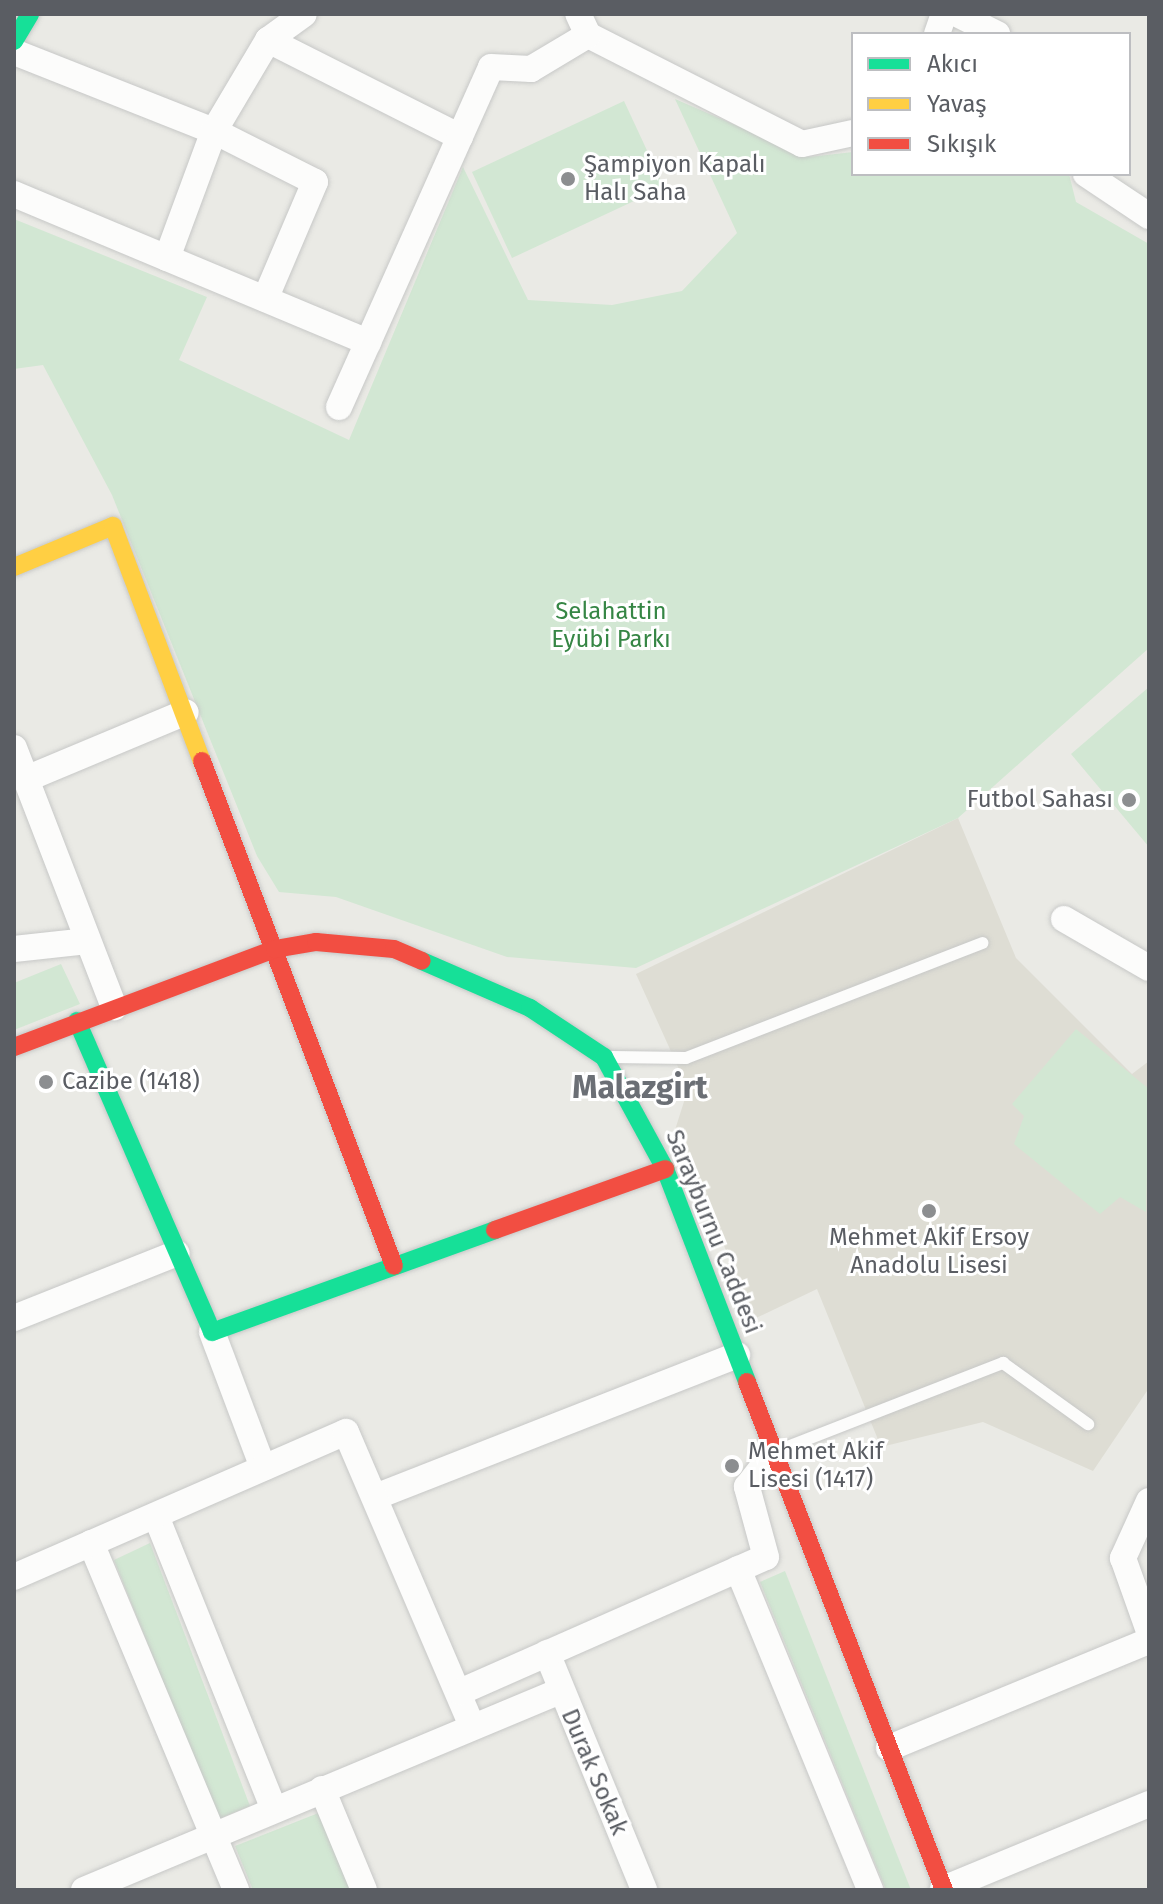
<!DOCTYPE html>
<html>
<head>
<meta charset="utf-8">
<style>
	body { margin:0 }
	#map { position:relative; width:1163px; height:1904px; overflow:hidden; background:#eaeae5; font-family:"Fira Sans",sans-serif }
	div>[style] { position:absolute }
	.education>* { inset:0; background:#deddd4 }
	.green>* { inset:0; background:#d2e7d3 }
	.roads { filter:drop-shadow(0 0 2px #c7c8c7) drop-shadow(0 0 2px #c7c8c7) }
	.lane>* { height:12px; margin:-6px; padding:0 6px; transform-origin:6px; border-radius:6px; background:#fcfcfb }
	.street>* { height:26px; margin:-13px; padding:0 13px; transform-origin:13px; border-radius:13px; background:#fcfcfb }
	.fast>* { height:18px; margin:-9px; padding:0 9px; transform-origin:9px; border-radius:9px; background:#16e098 }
	.slow>* { height:18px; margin:-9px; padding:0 9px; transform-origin:9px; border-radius:9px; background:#ffcf43 }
	.jam>* { height:18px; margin:-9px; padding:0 9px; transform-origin:9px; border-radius:9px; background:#f24e42 }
	.dots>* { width:22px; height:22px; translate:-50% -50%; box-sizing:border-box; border:4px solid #fff; border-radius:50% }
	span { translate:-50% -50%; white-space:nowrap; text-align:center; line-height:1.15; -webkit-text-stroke:6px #fff; paint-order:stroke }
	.poi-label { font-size:24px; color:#5a5d63 }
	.left { translate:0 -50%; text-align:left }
	.right { translate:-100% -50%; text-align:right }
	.park-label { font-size:24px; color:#368645 }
	.street-label { font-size:24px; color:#5a5d63 }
	.district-label { font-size:32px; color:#6b6f75; font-weight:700 }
	.frame { position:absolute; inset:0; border:16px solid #5a5d63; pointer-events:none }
	.legend { position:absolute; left:851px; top:32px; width:280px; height:144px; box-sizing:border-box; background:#fff; border:2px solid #bdbec1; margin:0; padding:10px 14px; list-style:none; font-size:24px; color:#5a5d63 }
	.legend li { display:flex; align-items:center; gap:16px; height:40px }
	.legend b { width:40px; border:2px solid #bdbec1 }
</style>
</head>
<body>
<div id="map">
	<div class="education">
		<div style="clip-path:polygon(958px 818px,1016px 958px,1132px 1074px,1149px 1061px,1149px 1388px,1093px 1471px,983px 1422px,881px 1447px,817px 1289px,756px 1318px,674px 1133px,688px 1089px,636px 974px)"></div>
	</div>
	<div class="green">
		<div style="clip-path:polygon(675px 99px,809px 157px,853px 152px,853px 174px,1069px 174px,1076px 202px,1149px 244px,1149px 648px,958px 818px,636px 968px,507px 957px,336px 897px,279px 892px,257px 856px,112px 495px,43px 365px,14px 369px,14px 219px,207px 297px,179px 360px,349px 440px,463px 167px,528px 300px,612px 305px,682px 291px,737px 233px)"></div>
		<div style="clip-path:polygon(624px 101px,664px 187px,512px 258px,472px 172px)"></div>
		<div style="clip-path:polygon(1149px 687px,1149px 847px,1071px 754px)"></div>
		<div style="clip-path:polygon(61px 964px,80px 1004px,14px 1030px,14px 983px)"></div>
		<div style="clip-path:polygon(1076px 1029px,1149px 1089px,1146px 1212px,1120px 1197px,1100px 1214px,1014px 1144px,1024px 1116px,1012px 1104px)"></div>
		<div style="clip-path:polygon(150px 1543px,250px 1806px,218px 1819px,114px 1560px)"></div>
		<div style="clip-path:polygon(785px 1571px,911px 1890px,886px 1890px,760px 1582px)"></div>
		<div style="clip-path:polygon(321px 1812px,352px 1890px,253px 1890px,235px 1846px)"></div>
	</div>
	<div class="roads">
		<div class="lane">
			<div style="left:612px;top:1057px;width:74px;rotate:0.8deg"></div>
			<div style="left:686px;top:1058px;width:318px;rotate:-21.2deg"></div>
			<div style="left:777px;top:1451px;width:243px;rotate:-21.3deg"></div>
			<div style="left:1003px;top:1363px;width:105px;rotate:35.7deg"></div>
		</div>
		<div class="street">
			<div style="left:957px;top:14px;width:45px;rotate:26.6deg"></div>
			<div style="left:937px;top:34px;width:21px;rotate:-71deg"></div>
			<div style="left:588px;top:35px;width:240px;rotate:27deg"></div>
			<div style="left:802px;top:144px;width:52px;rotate:-12.2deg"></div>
			<div style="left:268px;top:40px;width:215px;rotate:26.8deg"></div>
			<div style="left:14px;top:52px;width:215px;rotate:21.6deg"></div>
			<div style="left:214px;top:131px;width:106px;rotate:-59.3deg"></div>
			<div style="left:268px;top:40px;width:44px;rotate:-35.8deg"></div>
			<div style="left:1086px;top:174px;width:76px;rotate:33.7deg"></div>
			<div style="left:14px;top:194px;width:384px;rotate:22.7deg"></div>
			<div style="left:167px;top:258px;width:135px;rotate:-69.7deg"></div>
			<div style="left:214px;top:131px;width:113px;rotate:26.8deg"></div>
			<div style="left:315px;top:182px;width:127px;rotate:113.1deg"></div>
			<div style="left:339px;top:407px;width:372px;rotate:-65.9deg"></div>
			<div style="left:491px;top:67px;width:40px;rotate:2.9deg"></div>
			<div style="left:531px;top:69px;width:66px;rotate:-30.8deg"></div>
			<div style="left:588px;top:35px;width:23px;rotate:-115deg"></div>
			<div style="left:14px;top:748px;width:278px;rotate:68.9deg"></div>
			<div style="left:26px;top:779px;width:173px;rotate:-22.7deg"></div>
			<div style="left:1064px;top:919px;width:98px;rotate:30deg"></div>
			<div style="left:14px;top:949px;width:74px;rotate:-6.2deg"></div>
			<div style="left:14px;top:1318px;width:175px;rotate:-21.7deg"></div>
			<div style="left:212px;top:1332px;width:145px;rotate:69.4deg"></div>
			<div style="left:375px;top:1497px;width:389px;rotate:-21.4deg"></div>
			<div style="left:1149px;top:1501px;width:63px;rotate:114.5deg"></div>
			<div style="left:1123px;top:1558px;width:77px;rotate:70.4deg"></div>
			<div style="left:156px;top:1516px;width:316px;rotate:68.1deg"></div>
			<div style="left:91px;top:1543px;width:376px;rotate:67.3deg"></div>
			<div style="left:738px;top:1569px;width:347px;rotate:67.6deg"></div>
			<div style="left:14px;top:1577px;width:362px;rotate:-23.6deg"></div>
			<div style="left:346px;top:1432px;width:320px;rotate:66.8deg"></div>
			<div style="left:547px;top:1653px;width:256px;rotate:67.7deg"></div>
			<div style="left:460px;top:1692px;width:334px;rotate:-23.8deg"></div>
			<div style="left:766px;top:1557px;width:73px;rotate:-105.2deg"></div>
			<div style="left:747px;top:1487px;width:44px;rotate:-52.4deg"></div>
			<div style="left:889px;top:1748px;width:281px;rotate:-22.4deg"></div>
			<div style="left:322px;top:1789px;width:109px;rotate:67.4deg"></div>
			<div style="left:943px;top:1889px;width:223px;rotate:-22.4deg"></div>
			<div style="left:84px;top:1890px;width:516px;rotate:-22.69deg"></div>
		</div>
		<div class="fast">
			<div style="left:14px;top:41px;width:31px;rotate:-59deg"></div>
			<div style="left:422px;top:961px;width:118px;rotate:23.5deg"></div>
			<div style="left:530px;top:1008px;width:89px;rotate:33.5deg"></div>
			<div style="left:604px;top:1057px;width:128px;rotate:61.4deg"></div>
			<div style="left:665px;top:1169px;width:228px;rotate:68.9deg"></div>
			<div style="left:77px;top:1021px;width:339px;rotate:66.5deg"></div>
			<div style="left:212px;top:1332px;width:301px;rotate:-19.8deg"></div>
		</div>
		<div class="slow">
			<div style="left:14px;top:567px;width:107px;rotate:-22.5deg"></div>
			<div style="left:113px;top:526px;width:251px;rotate:69.3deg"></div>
		</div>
		<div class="jam">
			<div style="left:202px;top:761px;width:540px;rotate:69.18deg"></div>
			<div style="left:14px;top:1047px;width:279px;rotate:-20.6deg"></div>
			<div style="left:275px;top:949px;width:42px;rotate:-9.7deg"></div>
			<div style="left:316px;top:942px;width:78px;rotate:5.1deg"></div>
			<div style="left:394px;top:949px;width:30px;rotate:23deg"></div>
			<div style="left:495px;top:1230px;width:181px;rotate:-19.7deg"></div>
			<div style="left:747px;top:1382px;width:545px;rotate:68.8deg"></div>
		</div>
	</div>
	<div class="dots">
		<div style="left:568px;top:179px;background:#8c8e90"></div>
		<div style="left:1129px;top:800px;background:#8c8e90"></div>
		<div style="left:46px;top:1082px;background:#8c8e90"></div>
		<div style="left:929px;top:1211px;background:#8c8e90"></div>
		<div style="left:732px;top:1466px;background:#8c8e90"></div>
	</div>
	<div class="poi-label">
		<span class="left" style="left:584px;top:179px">Şampiyon Kapalı<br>Halı Saha</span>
		<span class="right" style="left:1113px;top:800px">Futbol Sahası</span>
		<span class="left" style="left:62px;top:1082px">Cazibe (1418)</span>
		<span style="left:929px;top:1252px">Mehmet Akif Ersoy<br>Anadolu Lisesi</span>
		<span class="left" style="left:748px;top:1466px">Mehmet Akif<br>Lisesi (1417)</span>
	</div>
	<div class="park-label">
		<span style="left:611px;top:626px">Selahattin<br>Eyübi Parkı</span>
	</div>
	<div class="street-label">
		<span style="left:713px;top:1232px;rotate:68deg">Sarayburnu Caddesi</span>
		<span style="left:594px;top:1772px;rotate:67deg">Durak Sokak</span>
	</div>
	<div class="district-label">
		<span style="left:640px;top:1087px">Malazgirt</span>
	</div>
	<div class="frame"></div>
	<ul class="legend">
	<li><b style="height:10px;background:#16e098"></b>Akıcı</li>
	<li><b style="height:10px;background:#ffcf43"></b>Yavaş</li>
	<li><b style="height:10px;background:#f24e42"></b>Sıkışık</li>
	</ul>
</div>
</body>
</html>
